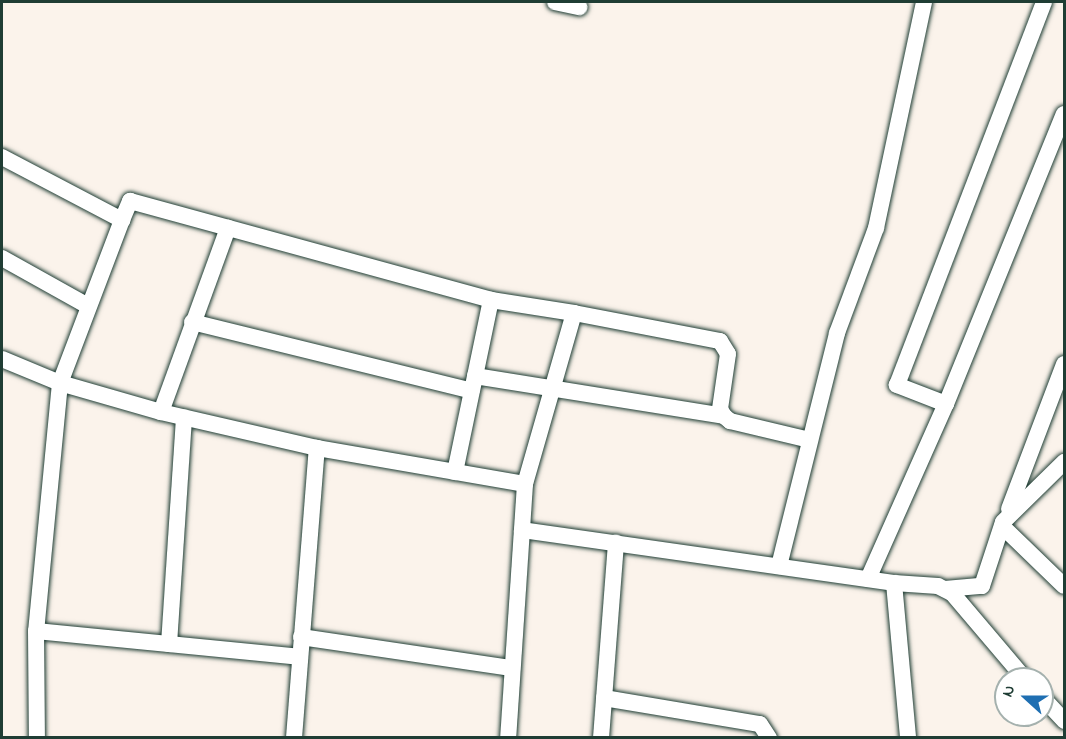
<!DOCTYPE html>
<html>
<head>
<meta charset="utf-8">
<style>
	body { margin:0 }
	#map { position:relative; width:1066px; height:739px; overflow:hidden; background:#fbf3eb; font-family:"Indie Flower",sans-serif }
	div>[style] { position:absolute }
	.roads { filter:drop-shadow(0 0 2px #1f3d34) drop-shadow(0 0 2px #1f3d34) }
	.street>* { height:16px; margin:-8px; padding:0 8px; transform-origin:8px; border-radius:8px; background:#fff }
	span { translate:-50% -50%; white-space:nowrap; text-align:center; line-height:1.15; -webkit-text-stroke:4.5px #fff; paint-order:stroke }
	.frame { position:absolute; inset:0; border:3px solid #1f3d34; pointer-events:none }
	.north { position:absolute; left:994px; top:667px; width:60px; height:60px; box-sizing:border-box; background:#fff; border:2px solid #a5b1ae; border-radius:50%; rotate:291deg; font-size:16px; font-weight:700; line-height:24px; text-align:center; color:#1f3d34 }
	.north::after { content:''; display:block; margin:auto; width:21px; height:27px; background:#1f6fb2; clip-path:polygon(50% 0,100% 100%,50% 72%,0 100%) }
</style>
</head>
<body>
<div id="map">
	<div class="roads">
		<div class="street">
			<div style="left:555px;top:2px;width:25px;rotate:12deg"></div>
			<div style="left:2px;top:157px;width:136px;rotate:27.7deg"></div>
			<div style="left:122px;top:220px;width:174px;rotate:110.8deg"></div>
			<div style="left:60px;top:383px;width:249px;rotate:95.5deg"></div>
			<div style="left:36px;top:631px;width:107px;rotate:89.5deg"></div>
			<div style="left:122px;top:220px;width:21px;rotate:-67deg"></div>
			<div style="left:130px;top:201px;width:374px;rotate:15.3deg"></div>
			<div style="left:491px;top:300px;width:84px;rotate:8.9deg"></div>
			<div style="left:574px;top:313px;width:178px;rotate:106deg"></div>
			<div style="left:2px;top:258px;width:98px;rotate:29.2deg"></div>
			<div style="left:574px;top:313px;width:149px;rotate:10.9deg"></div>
			<div style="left:720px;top:341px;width:15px;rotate:58deg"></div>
			<div style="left:728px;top:354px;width:56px;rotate:98.3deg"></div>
			<div style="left:720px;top:409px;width:8px;rotate:60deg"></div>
			<div style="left:724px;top:416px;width:8px;rotate:40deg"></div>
			<div style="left:730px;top:421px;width:82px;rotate:13.4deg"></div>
			<div style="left:192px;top:322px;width:288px;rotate:13.8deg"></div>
			<div style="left:2px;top:359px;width:63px;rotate:22.5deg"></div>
			<div style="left:60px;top:383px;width:105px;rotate:16deg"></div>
			<div style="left:161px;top:412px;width:160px;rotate:13deg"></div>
			<div style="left:317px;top:448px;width:211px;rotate:9.8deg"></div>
			<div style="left:525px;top:484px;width:255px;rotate:93.8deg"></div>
			<div style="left:475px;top:376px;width:252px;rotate:9.1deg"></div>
			<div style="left:946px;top:404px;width:313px;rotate:-67.9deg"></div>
			<div style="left:161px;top:412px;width:196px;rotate:-70deg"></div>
			<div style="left:455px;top:472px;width:176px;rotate:-78.2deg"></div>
			<div style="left:1009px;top:509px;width:155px;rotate:-69.2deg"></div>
			<div style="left:1002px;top:526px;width:86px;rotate:44.1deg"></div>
			<div style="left:522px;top:530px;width:376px;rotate:8.1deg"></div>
			<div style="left:894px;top:583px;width:156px;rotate:84.8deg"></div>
			<div style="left:779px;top:566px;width:240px;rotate:-76deg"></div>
			<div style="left:837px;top:333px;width:112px;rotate:-69.6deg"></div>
			<div style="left:876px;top:228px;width:231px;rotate:-78deg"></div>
			<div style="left:868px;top:579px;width:192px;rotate:-66deg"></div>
			<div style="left:946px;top:404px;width:53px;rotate:-158.8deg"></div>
			<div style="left:897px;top:385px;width:410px;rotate:-69deg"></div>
			<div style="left:894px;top:583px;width:44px;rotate:3.9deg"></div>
			<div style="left:938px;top:586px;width:16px;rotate:27deg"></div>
			<div style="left:952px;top:593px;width:113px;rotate:49.7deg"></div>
			<div style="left:945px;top:589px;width:37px;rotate:-5deg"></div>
			<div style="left:982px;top:586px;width:67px;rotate:-71.8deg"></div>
			<div style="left:1003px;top:522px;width:86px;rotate:-44.5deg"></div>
			<div style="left:36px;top:631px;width:264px;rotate:5.6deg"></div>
			<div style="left:301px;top:637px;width:213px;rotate:8.4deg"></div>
			<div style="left:169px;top:644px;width:227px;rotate:-86.2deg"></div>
			<div style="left:1042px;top:697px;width:33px;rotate:47deg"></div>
			<div style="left:604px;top:698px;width:158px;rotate:9.5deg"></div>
			<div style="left:760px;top:724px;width:17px;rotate:57deg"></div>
			<div style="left:294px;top:738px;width:291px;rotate:-85.5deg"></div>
			<div style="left:601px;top:738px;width:196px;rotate:-85.6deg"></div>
		</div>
	</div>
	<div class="frame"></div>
	<div class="north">N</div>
</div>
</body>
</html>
